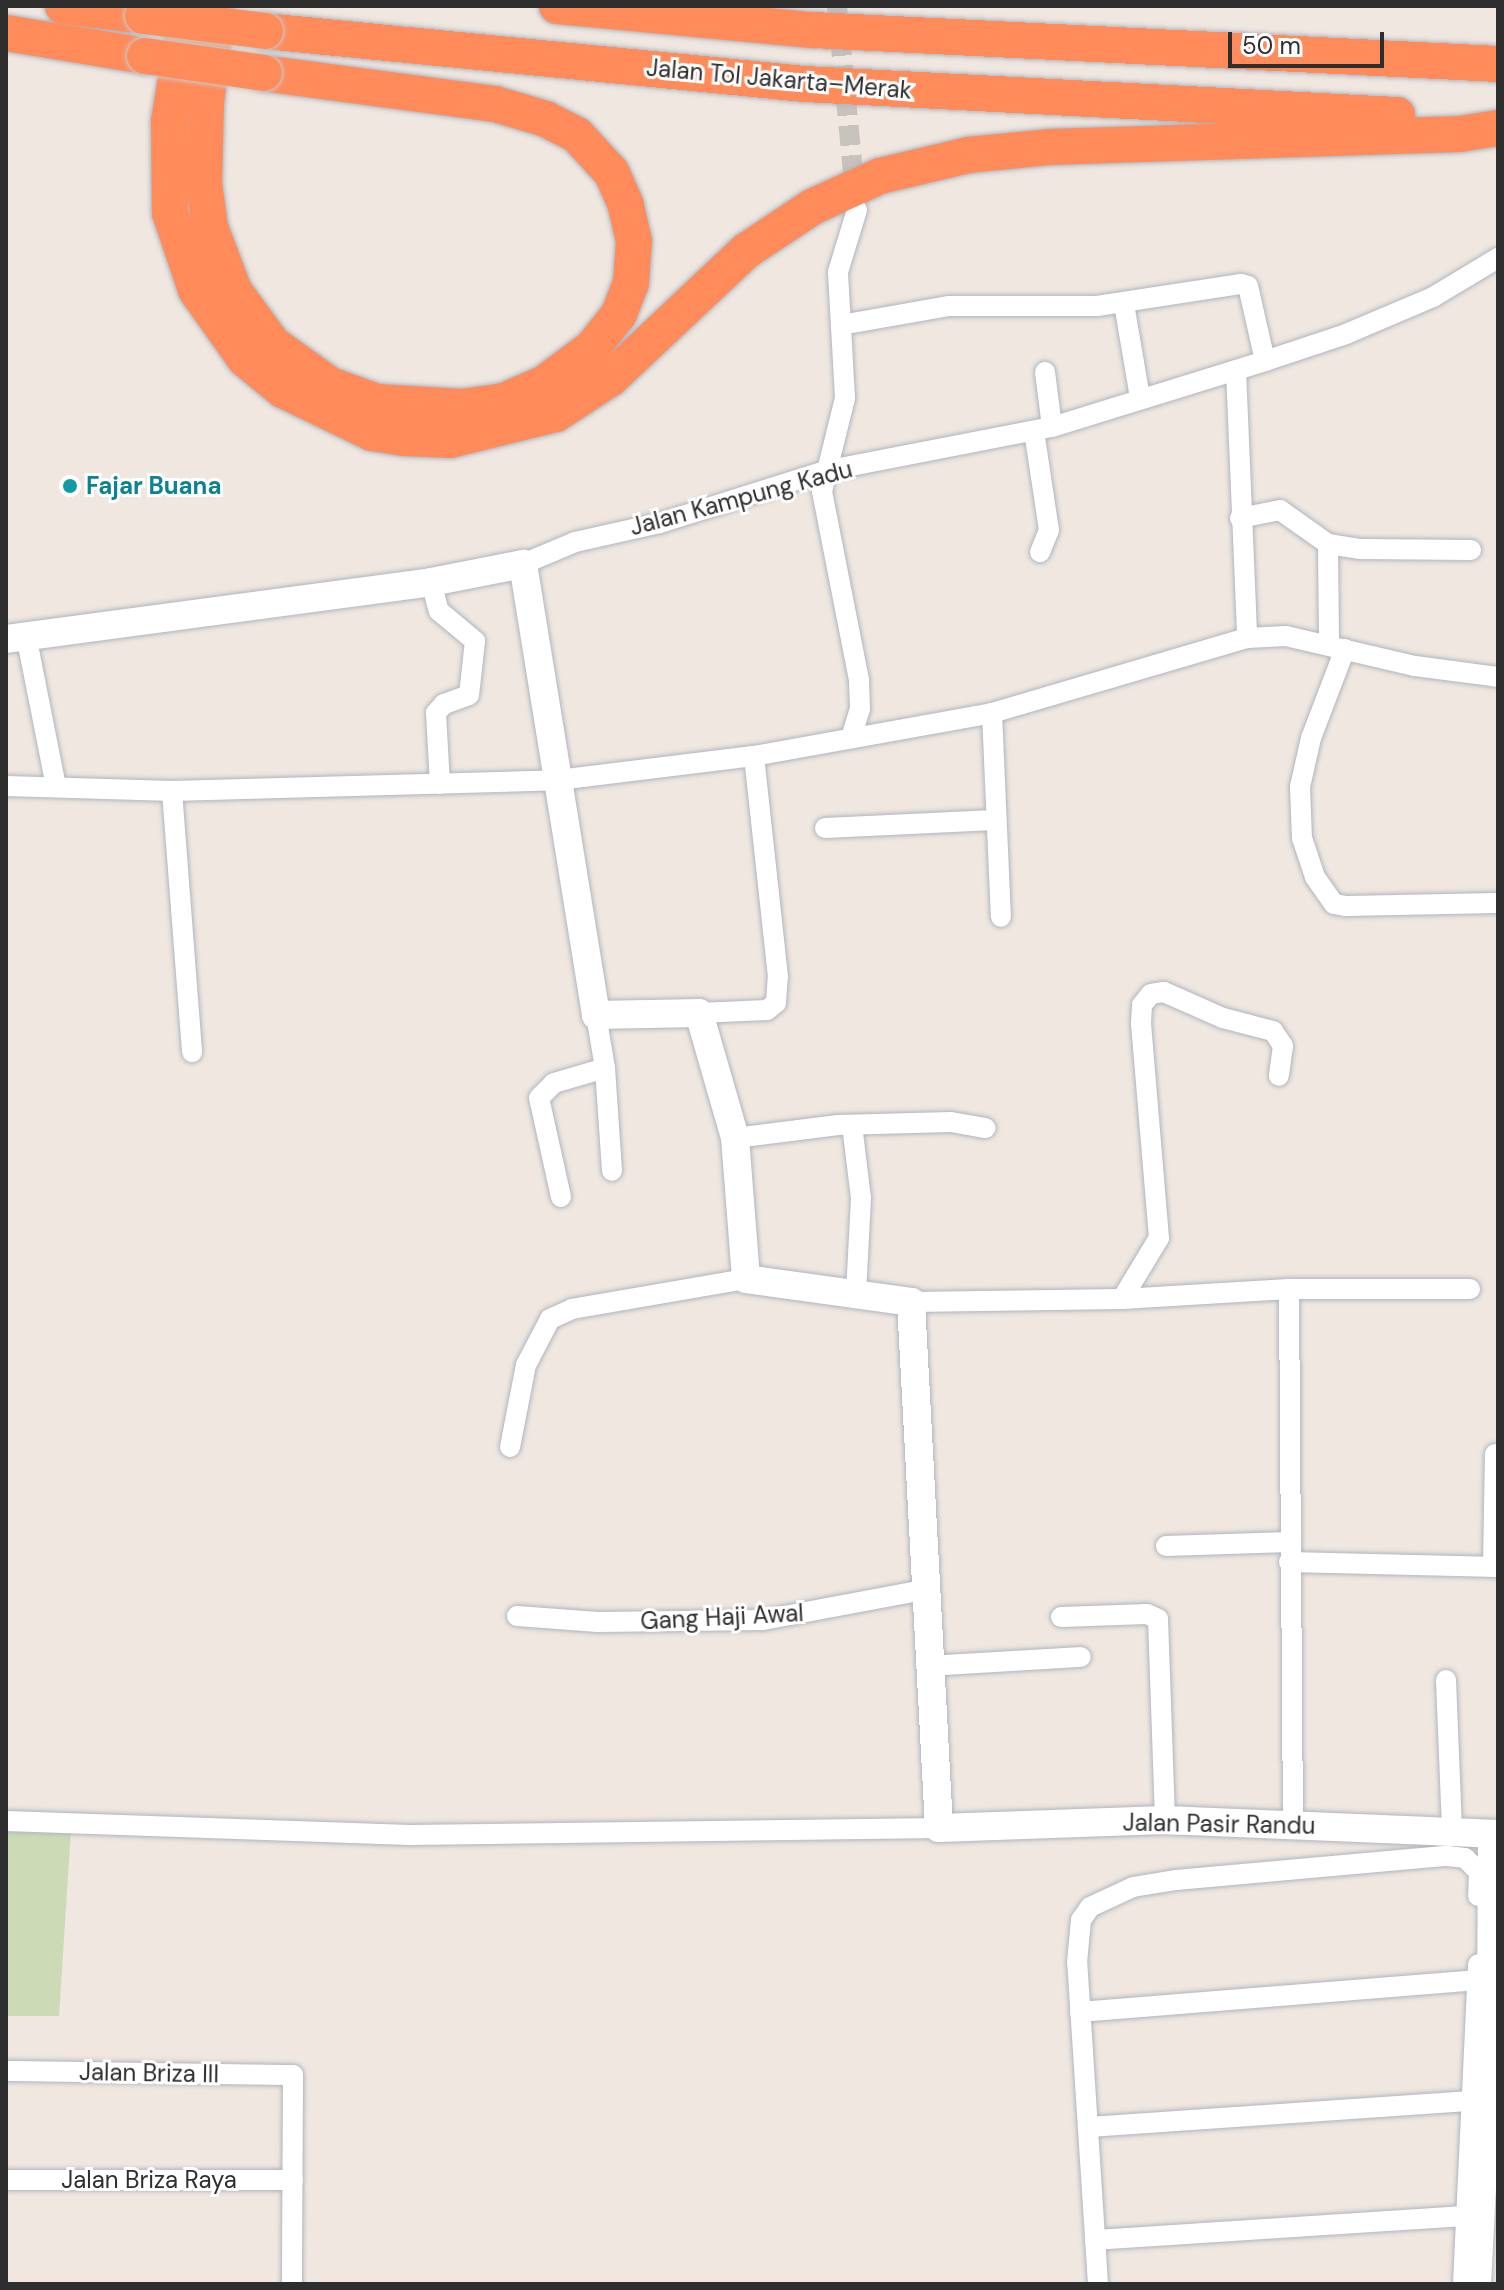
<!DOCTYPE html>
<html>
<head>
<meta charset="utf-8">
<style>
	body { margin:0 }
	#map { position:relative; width:1504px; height:2290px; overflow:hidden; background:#efe7e0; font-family:"DM Sans",sans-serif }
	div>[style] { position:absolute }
	.cemetery>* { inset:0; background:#cddab6 }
	.street-tunnel>* { height:20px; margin-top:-10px; transform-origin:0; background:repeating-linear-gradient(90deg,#c8c2bc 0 20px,transparent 0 30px) }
	.roads { filter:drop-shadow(0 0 2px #b0b5be) drop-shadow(0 0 2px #b0b5be) }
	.street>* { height:20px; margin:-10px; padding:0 10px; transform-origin:10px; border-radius:10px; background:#fff }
	.secondary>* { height:28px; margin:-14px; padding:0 14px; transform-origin:14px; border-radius:14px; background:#fff }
	.highway>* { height:36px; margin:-18px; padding:0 18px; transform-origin:18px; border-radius:18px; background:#ff8b5b }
	.bridges { filter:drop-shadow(0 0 2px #c9c9c9) drop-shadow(0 0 2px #c9c9c9) }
	.highway-bridge>* { height:36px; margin:-18px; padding:0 18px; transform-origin:18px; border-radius:18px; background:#ff8b5b }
	.dots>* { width:22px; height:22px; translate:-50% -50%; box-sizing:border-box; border:4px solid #fff; border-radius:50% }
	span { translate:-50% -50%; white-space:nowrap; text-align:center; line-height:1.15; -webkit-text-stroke:6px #fff; paint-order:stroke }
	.street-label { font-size:24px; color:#2e2e2e }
	.culture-label { font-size:24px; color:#0d838f; font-weight:700 }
	.left { translate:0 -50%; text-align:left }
	.frame { position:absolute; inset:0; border:8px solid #2e2e2e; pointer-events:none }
	.scale { position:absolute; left:1228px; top:32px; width:156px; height:36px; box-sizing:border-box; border:4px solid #2e2e2e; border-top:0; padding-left:10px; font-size:24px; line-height:28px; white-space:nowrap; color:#2e2e2e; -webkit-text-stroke:6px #fff; paint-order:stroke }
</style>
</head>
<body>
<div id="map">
	<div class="cemetery">
		<div style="clip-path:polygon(6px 1829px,71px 1830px,59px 2016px,6px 2016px)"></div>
	</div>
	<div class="street-tunnel">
		<div style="left:837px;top:6px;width:189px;rotate:84.5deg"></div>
	</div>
	<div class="roads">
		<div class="street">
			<div style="left:1124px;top:304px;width:95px;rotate:80.3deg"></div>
			<div style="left:841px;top:325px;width:110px;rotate:-10deg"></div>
			<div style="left:949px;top:306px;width:148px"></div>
			<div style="left:1097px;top:306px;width:146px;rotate:-8.7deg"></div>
			<div style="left:1241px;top:284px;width:7px;rotate:16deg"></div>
			<div style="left:1248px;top:286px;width:77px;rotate:77.2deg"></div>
			<div style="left:1236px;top:370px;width:268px;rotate:87.6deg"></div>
			<div style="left:1045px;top:372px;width:55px;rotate:82.7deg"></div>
			<div style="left:1034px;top:431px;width:100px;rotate:81.4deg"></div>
			<div style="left:1049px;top:530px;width:24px;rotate:112deg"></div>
			<div style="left:1240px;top:518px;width:41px;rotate:-11.3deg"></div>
			<div style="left:1280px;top:510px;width:59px;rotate:35.3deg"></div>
			<div style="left:1328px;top:544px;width:33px;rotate:9deg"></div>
			<div style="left:1361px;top:549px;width:110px;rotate:0.5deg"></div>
			<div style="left:1328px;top:544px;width:101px;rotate:89.4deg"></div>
			<div style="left:523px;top:564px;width:56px;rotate:-22.9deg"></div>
			<div style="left:575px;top:542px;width:87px;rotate:-12.6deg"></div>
			<div style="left:660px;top:523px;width:173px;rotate:-17.5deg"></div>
			<div style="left:825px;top:471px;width:231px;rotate:-11deg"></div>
			<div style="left:1052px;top:427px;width:223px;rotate:-17.2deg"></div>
			<div style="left:1265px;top:361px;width:85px;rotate:-18.4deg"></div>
			<div style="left:1346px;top:334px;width:95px;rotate:-23deg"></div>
			<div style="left:1433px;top:297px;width:76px;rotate:-31deg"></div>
			<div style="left:431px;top:582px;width:30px;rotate:75deg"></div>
			<div style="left:439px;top:611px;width:47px;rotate:39.8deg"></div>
			<div style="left:475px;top:641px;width:54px;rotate:96.3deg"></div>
			<div style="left:469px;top:695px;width:27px;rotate:160deg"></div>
			<div style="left:444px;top:704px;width:12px;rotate:132deg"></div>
			<div style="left:436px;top:713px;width:71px;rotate:86.8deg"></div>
			<div style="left:26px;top:635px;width:154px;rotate:78.8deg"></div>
			<div style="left:1345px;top:649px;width:95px;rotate:110.9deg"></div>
			<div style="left:1311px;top:738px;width:50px;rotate:102.7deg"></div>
			<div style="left:1300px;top:787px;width:51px;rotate:87.8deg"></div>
			<div style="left:1302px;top:838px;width:41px;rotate:71.6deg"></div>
			<div style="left:1315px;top:877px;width:33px;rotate:55deg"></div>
			<div style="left:1334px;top:904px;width:11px;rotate:10deg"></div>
			<div style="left:1345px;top:906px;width:153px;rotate:-1.1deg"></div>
			<div style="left:992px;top:713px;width:204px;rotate:87.5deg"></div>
			<div style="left:851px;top:738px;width:30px;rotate:-73deg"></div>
			<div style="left:860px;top:709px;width:29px;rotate:-92deg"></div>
			<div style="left:859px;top:680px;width:193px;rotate:-101.1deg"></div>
			<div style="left:822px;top:491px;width:96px;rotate:-76.1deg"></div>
			<div style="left:845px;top:398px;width:126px;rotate:-93.2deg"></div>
			<div style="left:838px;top:272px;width:65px;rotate:-73deg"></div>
			<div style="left:6px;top:786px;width:166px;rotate:1.7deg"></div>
			<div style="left:172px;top:791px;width:386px;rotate:-1.6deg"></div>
			<div style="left:558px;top:780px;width:197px;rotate:-7deg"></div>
			<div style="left:754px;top:756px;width:242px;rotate:-10.2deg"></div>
			<div style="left:992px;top:713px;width:266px;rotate:-16.4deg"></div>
			<div style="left:1247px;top:638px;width:39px;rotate:-3deg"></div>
			<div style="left:1286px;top:636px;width:132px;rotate:13.1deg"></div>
			<div style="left:1415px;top:666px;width:84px;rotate:7.5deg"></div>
			<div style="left:172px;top:791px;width:262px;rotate:85.6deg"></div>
			<div style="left:825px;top:828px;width:170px;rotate:-2.7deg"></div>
			<div style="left:699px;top:1013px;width:68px;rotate:-2.5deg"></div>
			<div style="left:767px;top:1010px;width:11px;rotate:-38deg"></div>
			<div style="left:776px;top:1003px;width:26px;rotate:-86deg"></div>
			<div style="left:778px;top:977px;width:222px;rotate:-96.2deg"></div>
			<div style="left:605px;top:1068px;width:103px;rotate:86.1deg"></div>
			<div style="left:852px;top:1125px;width:74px;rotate:83deg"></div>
			<div style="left:861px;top:1198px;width:96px;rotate:93deg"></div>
			<div style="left:735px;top:1138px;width:104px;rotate:-7.2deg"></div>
			<div style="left:838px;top:1125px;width:113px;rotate:-1.5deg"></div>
			<div style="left:951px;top:1122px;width:35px;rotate:10deg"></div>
			<div style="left:561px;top:1197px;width:101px;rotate:-102.5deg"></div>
			<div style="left:539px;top:1098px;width:21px;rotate:-45deg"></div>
			<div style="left:554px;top:1083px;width:53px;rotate:-16.4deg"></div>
			<div style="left:605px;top:1068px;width:54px;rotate:-99.6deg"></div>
			<div style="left:1122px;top:1299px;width:167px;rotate:-3.4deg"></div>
			<div style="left:911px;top:1302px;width:211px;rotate:-0.8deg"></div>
			<div style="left:1122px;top:1299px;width:71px;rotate:-58.8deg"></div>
			<div style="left:1159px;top:1238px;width:215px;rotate:-94.8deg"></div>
			<div style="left:1141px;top:1024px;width:19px;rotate:-87deg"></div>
			<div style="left:1142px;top:1005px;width:14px;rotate:-51deg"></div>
			<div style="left:1151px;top:994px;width:13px;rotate:-9deg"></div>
			<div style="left:1164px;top:992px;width:64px;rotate:23.8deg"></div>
			<div style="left:1223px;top:1018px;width:52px;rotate:14.6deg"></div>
			<div style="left:1273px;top:1031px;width:18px;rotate:56deg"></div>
			<div style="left:1283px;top:1046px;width:30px;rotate:98deg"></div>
			<div style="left:510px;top:1447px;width:84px;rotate:-79deg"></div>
			<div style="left:526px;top:1365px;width:52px;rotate:-62.4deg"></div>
			<div style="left:550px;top:1319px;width:24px;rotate:-24deg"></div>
			<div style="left:572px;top:1309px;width:177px;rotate:-9.8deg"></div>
			<div style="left:1166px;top:1546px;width:123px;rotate:-1.9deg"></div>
			<div style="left:1289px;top:1562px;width:209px;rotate:1.4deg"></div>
			<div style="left:1493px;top:1567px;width:113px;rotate:-89deg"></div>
			<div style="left:517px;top:1616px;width:81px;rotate:4.2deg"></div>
			<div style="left:598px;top:1622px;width:165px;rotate:-0.7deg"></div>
			<div style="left:763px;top:1620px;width:164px;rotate:-10.6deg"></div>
			<div style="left:1061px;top:1617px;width:86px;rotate:-2deg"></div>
			<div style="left:1147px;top:1614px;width:12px;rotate:24deg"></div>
			<div style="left:1158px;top:1619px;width:201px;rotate:88deg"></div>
			<div style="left:929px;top:1666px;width:152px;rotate:-3.4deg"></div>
			<div style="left:1446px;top:1680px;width:152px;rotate:87.7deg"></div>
			<div style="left:6px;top:1821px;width:404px;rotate:2deg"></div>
			<div style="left:410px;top:1835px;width:529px;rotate:-0.76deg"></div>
			<div style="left:1293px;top:1825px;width:536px;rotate:-90.43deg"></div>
			<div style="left:1289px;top:1289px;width:181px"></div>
			<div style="left:1080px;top:2012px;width:399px;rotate:-4.6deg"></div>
			<div style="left:6px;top:2071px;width:287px;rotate:0.8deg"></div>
			<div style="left:293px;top:2075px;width:209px;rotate:90.3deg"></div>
			<div style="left:1088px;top:2127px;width:385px;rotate:-3.9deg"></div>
			<div style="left:6px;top:2180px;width:287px"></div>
			<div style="left:1095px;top:2240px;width:372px;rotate:-3.7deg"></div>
			<div style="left:1098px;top:2284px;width:322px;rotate:-93.7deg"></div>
			<div style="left:1077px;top:1963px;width:43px;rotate:-84.7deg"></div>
			<div style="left:1081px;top:1920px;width:16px;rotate:-55deg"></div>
			<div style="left:1090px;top:1907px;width:47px;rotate:-24.9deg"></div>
			<div style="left:1133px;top:1887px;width:44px;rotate:-9.2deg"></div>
			<div style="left:1176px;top:1880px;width:272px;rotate:-5.1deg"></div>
			<div style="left:1447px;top:1856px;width:18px;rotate:6deg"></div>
			<div style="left:1465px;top:1858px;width:20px;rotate:45deg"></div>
			<div style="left:1479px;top:1872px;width:24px;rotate:92deg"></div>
			<div style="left:1463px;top:2284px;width:320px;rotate:-87.3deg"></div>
		</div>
		<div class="secondary">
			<div style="left:6px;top:639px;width:429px;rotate:-7.6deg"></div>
			<div style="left:431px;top:582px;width:94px;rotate:-11.1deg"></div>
			<div style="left:523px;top:564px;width:457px;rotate:80.8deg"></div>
			<div style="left:596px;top:1015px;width:103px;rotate:-1.1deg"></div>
			<div style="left:699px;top:1013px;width:130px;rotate:73.9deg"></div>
			<div style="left:735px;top:1138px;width:141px;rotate:85.5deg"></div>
			<div style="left:746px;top:1279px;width:167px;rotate:7.9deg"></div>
			<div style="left:911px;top:1302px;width:527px;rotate:86.95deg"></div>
			<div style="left:939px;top:1828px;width:226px;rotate:-2deg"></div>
			<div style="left:1165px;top:1820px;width:333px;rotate:2.4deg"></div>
			<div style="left:1477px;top:2284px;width:265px;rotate:-87deg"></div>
			<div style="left:1491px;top:2019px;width:185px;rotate:-89.7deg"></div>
		</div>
		<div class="highway">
			<div style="left:63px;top:6px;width:81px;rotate:7.1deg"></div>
			<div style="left:188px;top:6px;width:117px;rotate:99.4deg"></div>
			<div style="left:169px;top:121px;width:92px;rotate:89.4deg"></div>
			<div style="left:170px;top:213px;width:81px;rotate:71.3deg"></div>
			<div style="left:196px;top:290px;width:85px;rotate:54.6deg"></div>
			<div style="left:245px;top:359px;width:49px;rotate:39.2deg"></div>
			<div style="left:283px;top:390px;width:99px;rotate:25.8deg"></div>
			<div style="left:372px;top:433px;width:32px;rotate:9deg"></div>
			<div style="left:404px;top:438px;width:46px;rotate:2.5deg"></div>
			<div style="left:450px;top:440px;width:109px;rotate:-13.8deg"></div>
			<div style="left:556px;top:414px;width:66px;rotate:-33.2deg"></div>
			<div style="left:611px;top:378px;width:185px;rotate:-43.3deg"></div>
			<div style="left:746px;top:251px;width:79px;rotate:-33.7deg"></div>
			<div style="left:812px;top:207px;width:75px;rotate:-24.5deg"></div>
			<div style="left:880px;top:176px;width:90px;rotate:-13.4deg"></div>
			<div style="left:968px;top:155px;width:81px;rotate:-5.6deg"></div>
			<div style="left:1049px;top:147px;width:411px;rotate:-1.8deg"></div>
			<div style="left:1460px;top:134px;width:38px;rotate:-9deg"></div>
			<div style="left:217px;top:6px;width:98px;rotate:96.5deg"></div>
			<div style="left:206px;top:103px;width:80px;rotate:91.4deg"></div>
			<div style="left:204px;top:183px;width:44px;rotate:82.2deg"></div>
			<div style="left:210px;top:227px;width:68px;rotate:69.4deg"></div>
			<div style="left:234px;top:291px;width:66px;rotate:53.7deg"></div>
			<div style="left:273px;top:344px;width:70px;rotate:35.7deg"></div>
			<div style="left:330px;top:385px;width:50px;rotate:19.9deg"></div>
			<div style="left:377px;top:402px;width:85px;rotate:3.4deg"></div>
			<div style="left:462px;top:407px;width:42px;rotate:-8.1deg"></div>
			<div style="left:504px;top:401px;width:45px;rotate:-23.7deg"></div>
			<div style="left:545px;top:383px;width:59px;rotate:-36.7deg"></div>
			<div style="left:592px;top:348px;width:43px;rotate:-51.5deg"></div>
			<div style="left:619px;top:314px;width:33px;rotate:-69deg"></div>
			<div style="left:631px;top:283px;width:42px;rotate:-85.9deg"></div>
			<div style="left:634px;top:241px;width:37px;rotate:-103deg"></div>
			<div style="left:626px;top:205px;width:36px;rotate:-114deg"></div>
			<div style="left:611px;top:172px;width:50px;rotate:-132.6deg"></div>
			<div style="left:577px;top:135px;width:35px;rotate:-153deg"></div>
			<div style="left:546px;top:119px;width:53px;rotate:-163.6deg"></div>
			<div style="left:495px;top:104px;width:233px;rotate:-172.4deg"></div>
			<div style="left:557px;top:6px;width:257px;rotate:5.4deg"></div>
			<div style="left:813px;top:30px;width:686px;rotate:2.84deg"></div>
			<div style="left:265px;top:31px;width:543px;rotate:5.61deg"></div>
			<div style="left:805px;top:84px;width:593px;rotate:3deg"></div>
			<div style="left:6px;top:33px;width:141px;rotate:9.4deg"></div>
		</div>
	</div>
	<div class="bridges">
		<div class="highway-bridge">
			<div style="left:143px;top:16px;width:123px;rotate:7deg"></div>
			<div style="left:145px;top:56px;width:120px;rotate:8.1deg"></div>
		</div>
	</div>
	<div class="dots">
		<div style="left:70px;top:486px;background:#0f9aa8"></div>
	</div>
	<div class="street-label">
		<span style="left:779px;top:79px;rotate:5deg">Jalan Tol Jakarta–Merak</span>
		<span style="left:741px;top:498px;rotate:-15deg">Jalan Kampung Kadu</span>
		<span style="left:722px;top:1617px;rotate:-3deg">Gang Haji Awal</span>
		<span style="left:1219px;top:1824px;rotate:1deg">Jalan Pasir Randu</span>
		<span style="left:149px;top:2073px;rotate:1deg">Jalan Briza III</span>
		<span style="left:149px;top:2180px">Jalan Briza Raya</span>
	</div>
	<div class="culture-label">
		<span class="left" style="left:86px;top:486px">Fajar Buana</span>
	</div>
	<div class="frame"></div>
	<div class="scale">50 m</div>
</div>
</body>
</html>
